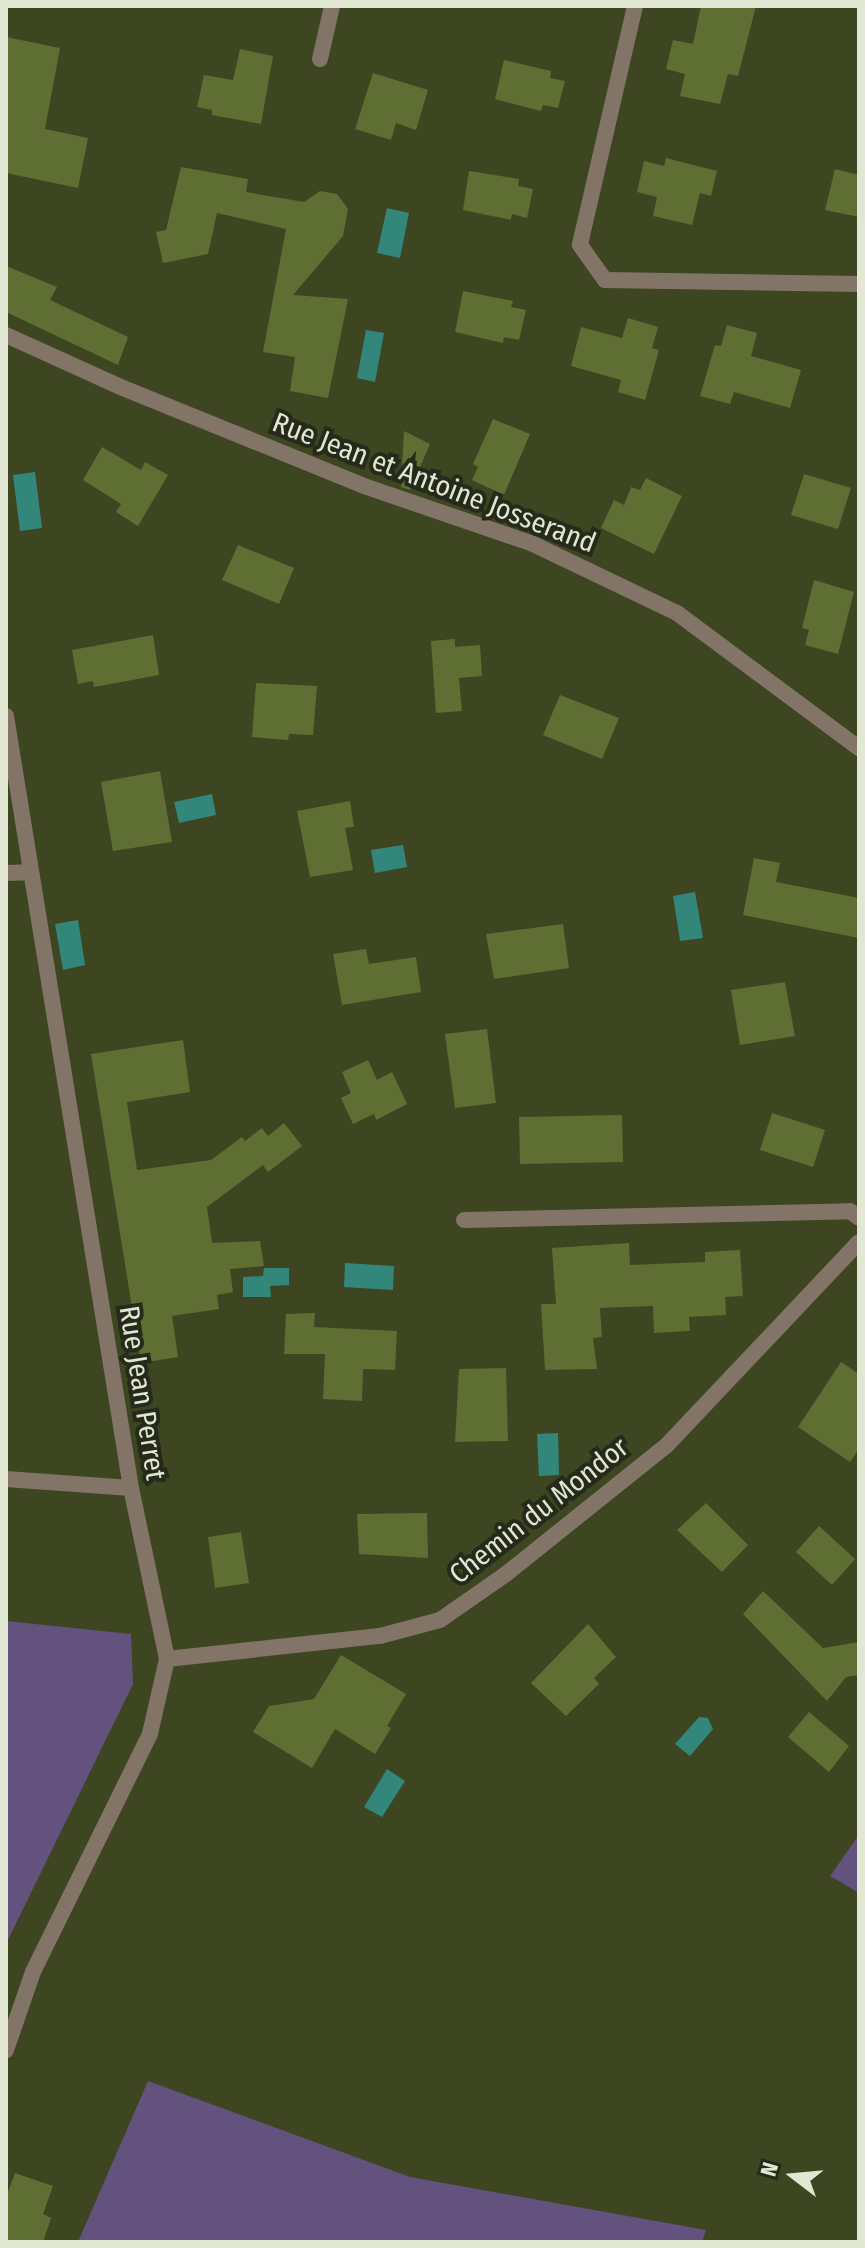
<!DOCTYPE html>
<html>
<head>
<meta charset="utf-8">
<style>
	body { margin:0 }
	#map { position:relative; width:865px; height:2248px; overflow:hidden; background:#3d4621; font-family:"Fira Sans Condensed",sans-serif }
	div>[style] { position:absolute }
	.green>* { inset:0; background:#62527d }
	.water>* { inset:0; background:#32877a }
	.building>* { inset:0; background:#5f6e33 }
	.street>* { height:16px; margin:-8px; padding:0 8px; transform-origin:8px; border-radius:8px; background:#837468 }
	span { translate:-50% -50%; white-space:nowrap; text-align:center; line-height:1.15; -webkit-text-stroke:8px #262a1a; paint-order:stroke }
	.street-label { font-size:28px; color:#e1e7d2 }
	.frame { position:absolute; inset:0; border:8px solid #e1e7d2; pointer-events:none }
	.north { position:absolute; left:753px; top:2136px; width:80px; height:80px; -webkit-text-stroke:6px #262a1a; paint-order:stroke; rotate:286deg; font-size:22px; font-weight:700; line-height:32px; text-align:center; color:#e1e7d2 }
	.north::after { content:''; display:block; margin:auto; width:28px; height:36px; background:#e1e7d2; clip-path:polygon(50% 0,100% 100%,50% 72%,0 100%) }
</style>
</head>
<body>
<div id="map">
	<div class="green">
		<div style="clip-path:polygon(6px 1621px,131px 1634px,133px 1684px,6px 1944px)"></div>
		<div style="clip-path:polygon(859px 1835px,859px 1893px,830px 1876px)"></div>
		<div style="clip-path:polygon(148px 2081px,410px 2177px,706px 2230px,702px 2242px,78px 2242px)"></div>
	</div>
	<div class="water">
		<div style="clip-path:polygon(387px 208px,409px 213px,400px 258px,377px 253px)"></div>
		<div style="clip-path:polygon(366px 330px,384px 333px,375px 382px,357px 378px)"></div>
		<div style="clip-path:polygon(35px 472px,42px 528px,20px 531px,13px 475px)"></div>
		<div style="clip-path:polygon(212px 794px,216px 815px,179px 823px,174px 802px)"></div>
		<div style="clip-path:polygon(403px 845px,407px 867px,375px 873px,371px 850px)"></div>
		<div style="clip-path:polygon(695px 892px,703px 938px,680px 941px,673px 896px)"></div>
		<div style="clip-path:polygon(78px 920px,85px 965px,63px 970px,55px 924px)"></div>
		<div style="clip-path:polygon(345px 1263px,394px 1266px,393px 1290px,344px 1287px)"></div>
		<div style="clip-path:polygon(264px 1268px,289px 1268px,289px 1285px,270px 1286px,271px 1297px,243px 1297px,243px 1277px,263px 1276px)"></div>
		<div style="clip-path:polygon(558px 1433px,559px 1475px,539px 1476px,537px 1434px)"></div>
		<div style="clip-path:polygon(699px 1717px,708px 1718px,713px 1729px,690px 1756px,675px 1744px)"></div>
		<div style="clip-path:polygon(387px 1769px,405px 1781px,382px 1817px,364px 1807px)"></div>
	</div>
	<div class="building">
		<div style="clip-path:polygon(701px 6px,756px 6px,738px 76px,728px 74px,720px 104px,680px 96px,685px 74px,666px 69px,673px 40px,693px 44px)"></div>
		<div style="clip-path:polygon(6px 37px,60px 48px,45px 129px,88px 138px,78px 188px,6px 173px)"></div>
		<div style="clip-path:polygon(240px 49px,273px 56px,261px 124px,212px 115px,212px 110px,197px 107px,204px 75px,233px 80px)"></div>
		<div style="clip-path:polygon(504px 60px,551px 71px,550px 78px,565px 81px,558px 108px,543px 105px,541px 111px,495px 99px)"></div>
		<div style="clip-path:polygon(373px 73px,428px 90px,416px 130px,396px 123px,391px 140px,355px 129px)"></div>
		<div style="clip-path:polygon(666px 158px,717px 171px,711px 196px,700px 193px,692px 225px,653px 216px,657px 197px,637px 192px,644px 161px,664px 166px)"></div>
		<div style="clip-path:polygon(181px 167px,248px 179px,246px 192px,304px 202px,320px 191px,337px 194px,348px 209px,343px 236px,293px 295px,348px 299px,328px 398px,290px 391px,295px 357px,263px 352px,286px 229px,217px 213px,208px 254px,163px 263px,156px 232px,166px 230px)"></div>
		<div style="clip-path:polygon(835px 169px,859px 175px,859px 217px,825px 210px)"></div>
		<div style="clip-path:polygon(469px 171px,519px 179px,518px 186px,533px 189px,527px 218px,512px 214px,511px 220px,463px 210px)"></div>
		<div style="clip-path:polygon(6px 266px,57px 287px,50px 300px,128px 337px,118px 365px,6px 312px)"></div>
		<div style="clip-path:polygon(463px 291px,513px 301px,511px 307px,526px 310px,519px 340px,504px 337px,503px 343px,455px 332px)"></div>
		<div style="clip-path:polygon(628px 318px,658px 327px,652px 348px,659px 350px,645px 400px,618px 392px,621px 380px,571px 366px,581px 327px,622px 338px)"></div>
		<div style="clip-path:polygon(727px 325px,757px 333px,751px 356px,801px 370px,790px 408px,734px 392px,730px 404px,700px 396px,715px 345px,721px 346px)"></div>
		<div style="clip-path:polygon(493px 419px,530px 434px,504px 495px,472px 480px,478px 467px,473px 464px)"></div>
		<div style="clip-path:polygon(404px 431px,430px 444px,410px 490px,401px 487px)"></div>
		<div style="clip-path:polygon(102px 447px,141px 470px,145px 462px,168px 475px,138px 526px,116px 512px,121px 504px,83px 480px)"></div>
		<div style="clip-path:polygon(804px 474px,851px 488px,838px 529px,791px 515px)"></div>
		<div style="clip-path:polygon(646px 478px,682px 496px,654px 554px,601px 528px,614px 500px,624px 505px,631px 487px,640px 490px)"></div>
		<div style="clip-path:polygon(238px 545px,294px 568px,279px 604px,222px 580px)"></div>
		<div style="clip-path:polygon(814px 580px,854px 592px,838px 654px,805px 645px,809px 630px,802px 628px)"></div>
		<div style="clip-path:polygon(153px 635px,159px 675px,94px 687px,93px 681px,78px 684px,72px 650px)"></div>
		<div style="clip-path:polygon(455px 639px,455px 647px,480px 645px,482px 676px,459px 678px,462px 711px,436px 713px,431px 641px)"></div>
		<div style="clip-path:polygon(256px 683px,317px 686px,313px 735px,289px 734px,288px 740px,252px 737px)"></div>
		<div style="clip-path:polygon(560px 695px,619px 718px,602px 759px,543px 735px)"></div>
		<div style="clip-path:polygon(160px 771px,172px 842px,113px 851px,101px 782px)"></div>
		<div style="clip-path:polygon(350px 801px,354px 827px,345px 828px,353px 870px,310px 877px,297px 811px)"></div>
		<div style="clip-path:polygon(754px 858px,780px 863px,776px 882px,859px 898px,859px 938px,743px 915px)"></div>
		<div style="clip-path:polygon(563px 924px,569px 968px,494px 979px,486px 934px)"></div>
		<div style="clip-path:polygon(366px 949px,369px 964px,416px 957px,421px 992px,342px 1005px,333px 954px)"></div>
		<div style="clip-path:polygon(785px 982px,795px 1036px,740px 1045px,731px 990px)"></div>
		<div style="clip-path:polygon(487px 1029px,496px 1103px,455px 1108px,445px 1034px)"></div>
		<div style="clip-path:polygon(183px 1040px,190px 1092px,127px 1102px,137px 1170px,211px 1160px,242px 1137px,245px 1141px,262px 1128px,268px 1136px,284px 1123px,302px 1146px,268px 1172px,263px 1165px,207px 1207px,212px 1243px,260px 1241px,264px 1266px,230px 1269px,233px 1292px,217px 1295px,219px 1309px,172px 1316px,178px 1357px,141px 1363px,91px 1054px)"></div>
		<div style="clip-path:polygon(368px 1060px,377px 1080px,392px 1072px,407px 1104px,376px 1120px,374px 1114px,353px 1124px,341px 1098px,351px 1093px,342px 1072px)"></div>
		<div style="clip-path:polygon(772px 1113px,825px 1130px,813px 1167px,760px 1150px)"></div>
		<div style="clip-path:polygon(622px 1115px,623px 1162px,520px 1164px,519px 1117px)"></div>
		<div style="clip-path:polygon(629px 1243px,630px 1265px,705px 1262px,705px 1252px,740px 1250px,743px 1296px,725px 1297px,726px 1315px,689px 1317px,690px 1331px,654px 1333px,653px 1306px,600px 1308px,602px 1337px,593px 1338px,597px 1369px,545px 1370px,541px 1304px,556px 1304px,552px 1248px)"></div>
		<div style="clip-path:polygon(315px 1313px,314px 1327px,397px 1331px,395px 1370px,363px 1369px,362px 1401px,323px 1399px,325px 1354px,284px 1354px,286px 1314px)"></div>
		<div style="clip-path:polygon(841px 1362px,859px 1374px,859px 1449px,850px 1462px,798px 1427px)"></div>
		<div style="clip-path:polygon(506px 1368px,508px 1441px,455px 1442px,459px 1369px)"></div>
		<div style="clip-path:polygon(706px 1503px,748px 1545px,722px 1572px,677px 1530px)"></div>
		<div style="clip-path:polygon(427px 1513px,428px 1558px,359px 1554px,357px 1514px)"></div>
		<div style="clip-path:polygon(819px 1526px,855px 1559px,832px 1585px,796px 1552px)"></div>
		<div style="clip-path:polygon(241px 1532px,249px 1583px,215px 1588px,208px 1537px)"></div>
		<div style="clip-path:polygon(763px 1591px,823px 1648px,859px 1642px,859px 1675px,846px 1677px,827px 1701px,743px 1614px)"></div>
		<div style="clip-path:polygon(588px 1624px,616px 1657px,594px 1678px,599px 1684px,566px 1716px,531px 1683px)"></div>
		<div style="clip-path:polygon(341px 1655px,406px 1694px,387px 1726px,391px 1728px,375px 1754px,335px 1729px,312px 1768px,253px 1732px,269px 1706px,314px 1699px)"></div>
		<div style="clip-path:polygon(809px 1712px,849px 1746px,829px 1772px,788px 1737px)"></div>
		<div style="clip-path:polygon(15px 2173px,53px 2186px,43px 2214px,51px 2218px,43px 2242px,6px 2242px,6px 2197px)"></div>
	</div>
	<div class="street">
		<div style="left:635px;top:6px;width:245px;rotate:103deg"></div>
		<div style="left:580px;top:245px;width:43px;rotate:54.5deg"></div>
		<div style="left:605px;top:280px;width:254px;rotate:0.9deg"></div>
		<div style="left:320px;top:59px;width:54px;rotate:-77.2deg"></div>
		<div style="left:6px;top:335px;width:128px;rotate:24.4deg"></div>
		<div style="left:123px;top:388px;width:260px;rotate:22.1deg"></div>
		<div style="left:364px;top:486px;width:179px;rotate:18.9deg"></div>
		<div style="left:533px;top:544px;width:160px;rotate:25.6deg"></div>
		<div style="left:677px;top:613px;width:227px;rotate:36.6deg"></div>
		<div style="left:6px;top:716px;width:782px;rotate:80.8deg"></div>
		<div style="left:131px;top:1488px;width:175px;rotate:78.1deg"></div>
		<div style="left:167px;top:1659px;width:77px;rotate:102.8deg"></div>
		<div style="left:150px;top:1734px;width:265px;rotate:116.2deg"></div>
		<div style="left:33px;top:1972px;width:83px;rotate:109.1deg"></div>
		<div style="left:6px;top:873px;width:23px;rotate:-2deg"></div>
		<div style="left:464px;top:1220px;width:386px;rotate:-1.3deg"></div>
		<div style="left:850px;top:1211px;width:11px;rotate:38deg"></div>
		<div style="left:6px;top:1479px;width:125px;rotate:4.1deg"></div>
		<div style="left:167px;top:1659px;width:214px;rotate:-6.2deg"></div>
		<div style="left:380px;top:1636px;width:62px;rotate:-14.9deg"></div>
		<div style="left:440px;top:1620px;width:80px;rotate:-34.9deg"></div>
		<div style="left:506px;top:1574px;width:206px;rotate:-38.7deg"></div>
		<div style="left:667px;top:1445px;width:279px;rotate:-46.6deg"></div>
	</div>
	<div class="street-label">
		<span style="left:434px;top:483px;rotate:21deg">Rue Jean et Antoine Josserand</span>
		<span style="left:142px;top:1393px;rotate:81deg">Rue Jean Perret</span>
		<span style="left:539px;top:1511px;rotate:-38deg">Chemin du Mondor</span>
	</div>
	<div class="frame"></div>
	<div class="north">N</div>
</div>
</body>
</html>
